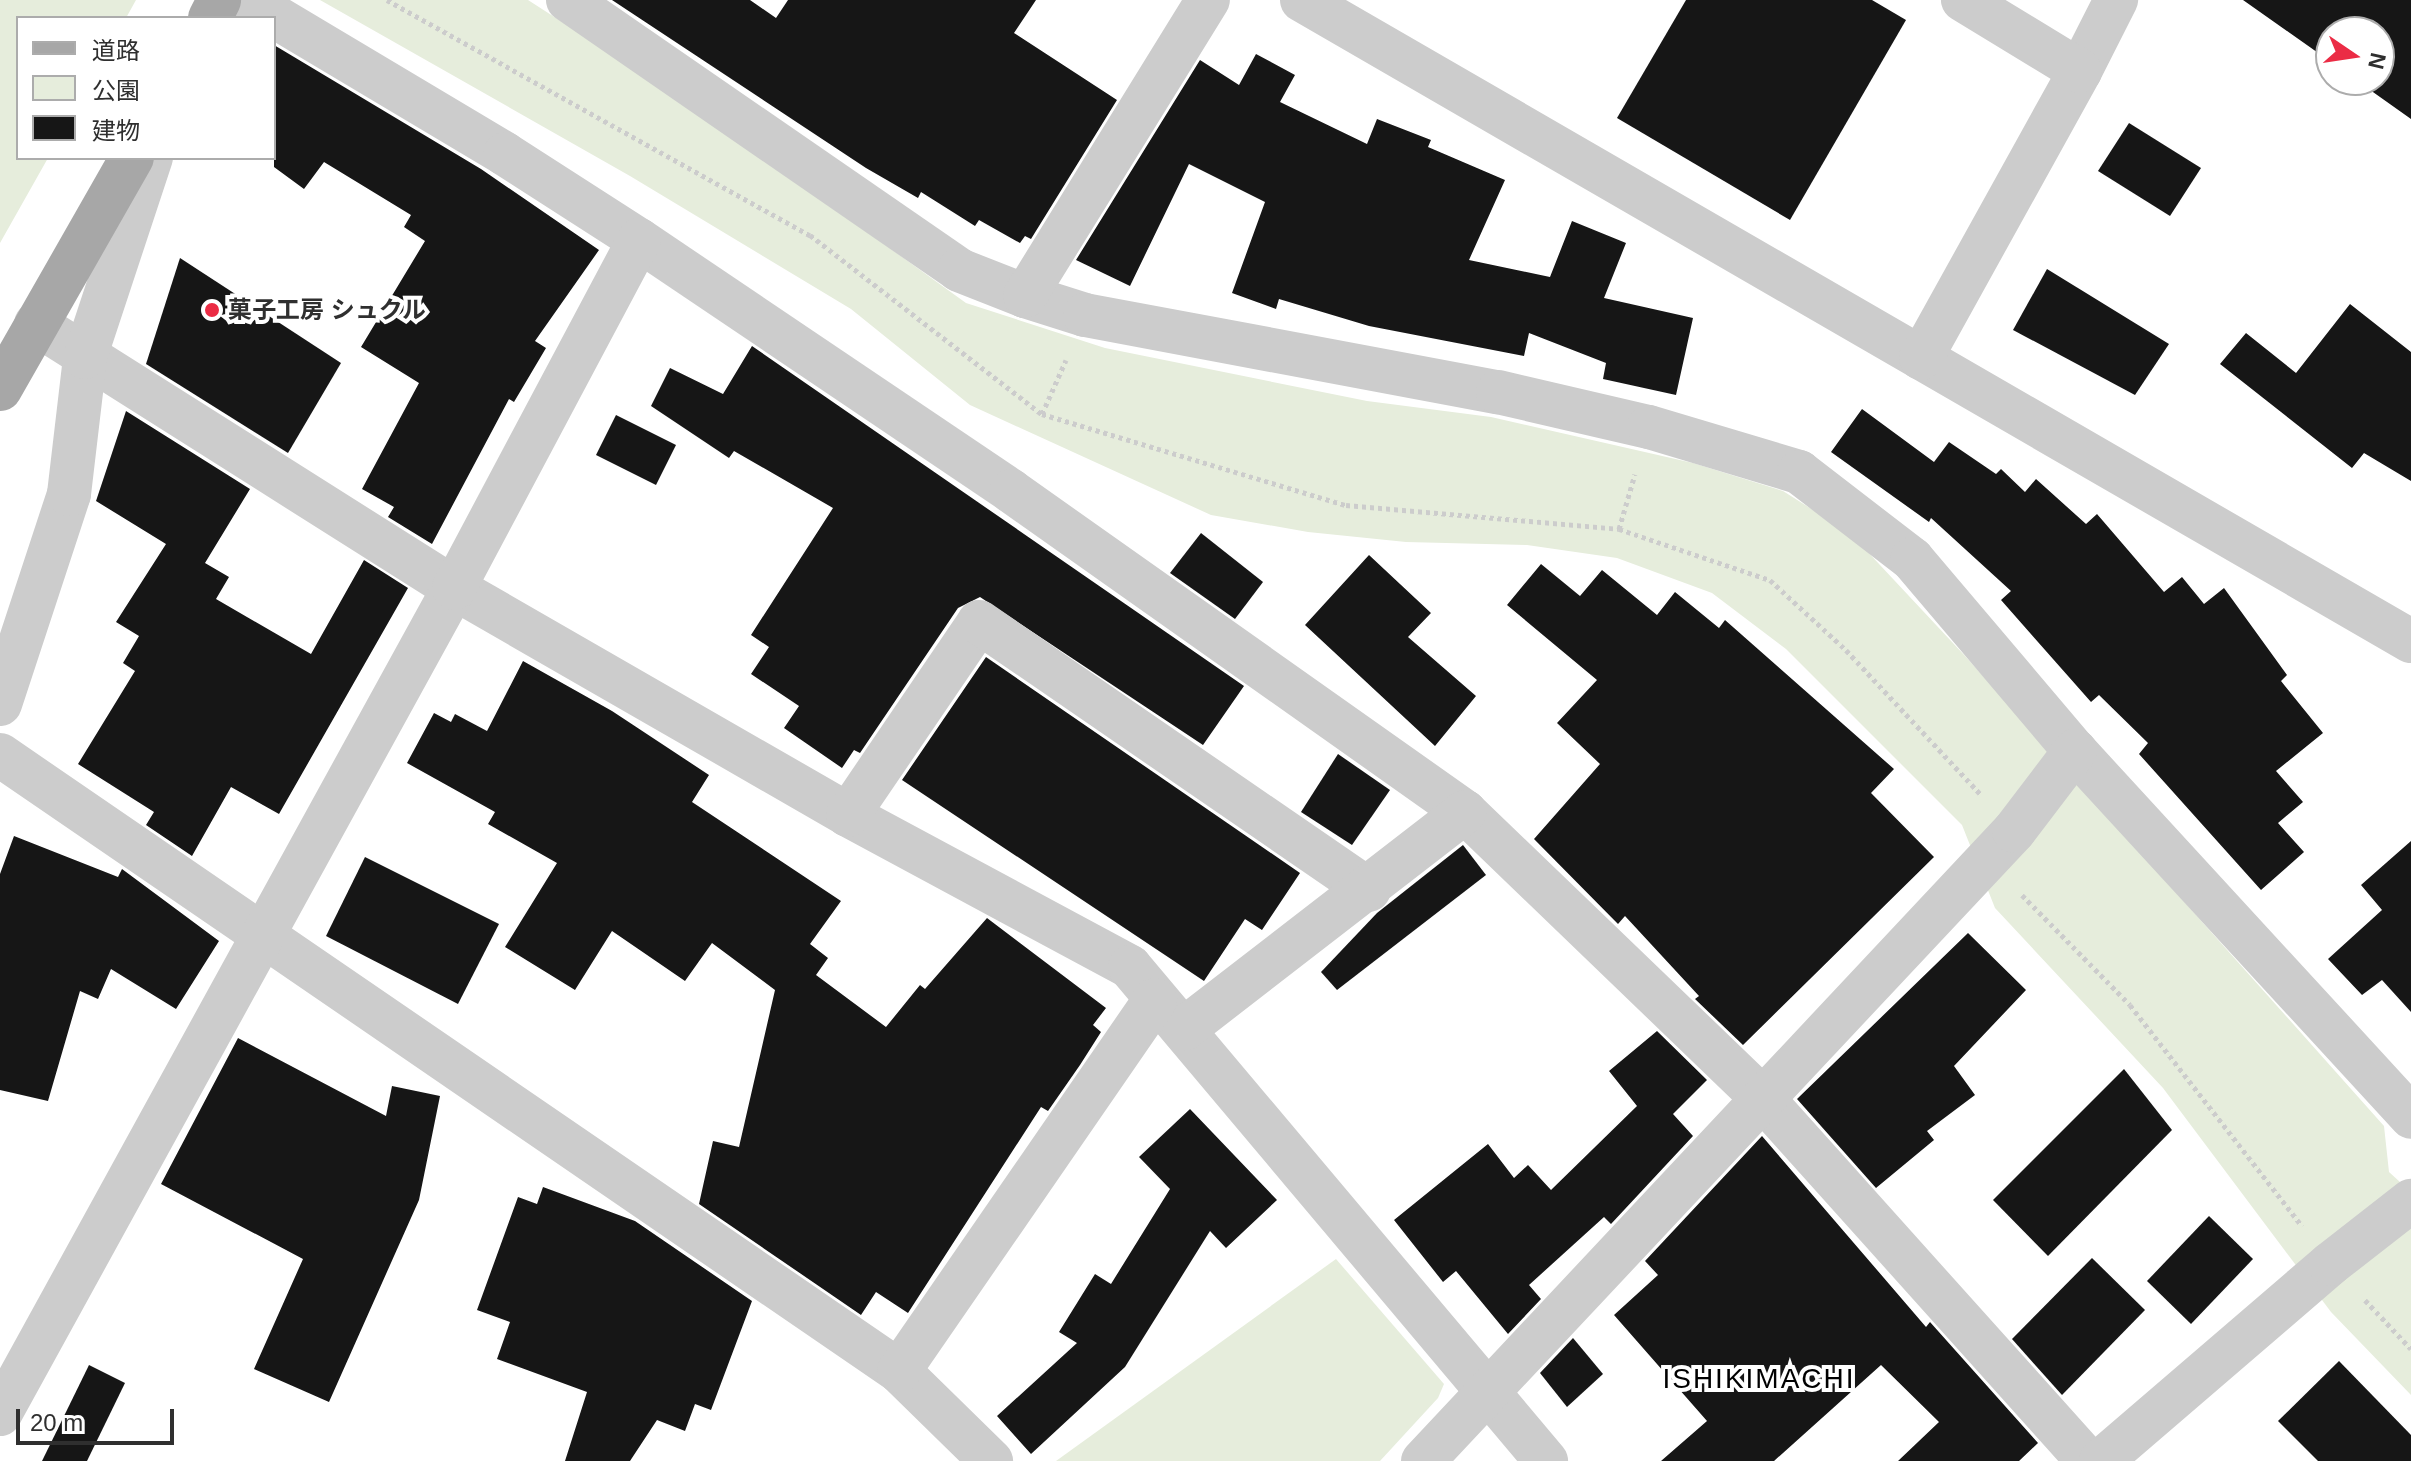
<!DOCTYPE html>
<html>
<head>
<meta charset="utf-8">
<style>
	body { margin:0 }
	#map { position:relative; width:2411px; height:1461px; overflow:hidden; background:#fff; font-family:Arial,"Noto Sans JP",sans-serif }
	div>[style] { position:absolute }
	.green>* { inset:0; background:#e6eddc }
	.building>* { inset:0; background:#161616 }
	.path>* { height:5px; margin-top:-2.5px; transform-origin:0; background:repeating-linear-gradient(90deg,#ccc 0 4px,transparent 0 8px) }
	.minor>* { height:44px; margin:-22px; padding:0 22px; transform-origin:22px; border-radius:22px; background:#ccc }
	.major>* { height:44px; margin:-22px; padding:0 22px; transform-origin:22px; border-radius:22px; background:#a7a7a7 }
	.dots>* { width:22px; height:22px; translate:-50% -50%; box-sizing:border-box; border:4px solid #fff; border-radius:50% }
	span { translate:-50% -50%; white-space:nowrap; text-align:center; line-height:1.15; -webkit-text-stroke:8px #fff; paint-order:stroke }
	.poi-label { font-size:24px; color:#2f2f2f; font-weight:700 }
	.left { translate:0 -50%; text-align:left }
	.quarter-label { font-size:28px; color:#000; letter-spacing:2px }
	.legend { position:absolute; left:16px; top:16px; width:260px; height:144px; box-sizing:border-box; background:#fff; border:2px solid #acacac; margin:0; padding:10px 14px; list-style:none; font-size:24px; color:#2f2f2f }
	.legend li { display:flex; align-items:center; gap:16px; height:40px }
	.legend b { width:40px; border:2px solid #acacac }
	.north { position:absolute; left:2315px; top:16px; width:80px; height:80px; box-sizing:border-box; background:#fff; border:2px solid #acacac; border-radius:50%; rotate:103deg; font-size:22px; font-weight:700; line-height:32px; text-align:center; color:#2f2f2f }
	.north::after { content:''; display:block; margin:auto; width:28px; height:36px; background:#eb2c45; clip-path:polygon(50% 0,100% 100%,50% 72%,0 100%) }
	.scale { position:absolute; left:16px; top:1409px; width:158px; height:36px; box-sizing:border-box; border:4px solid #2f2f2f; border-top:0; padding-left:10px; font-size:24px; line-height:28px; white-space:nowrap; color:#2f2f2f; -webkit-text-stroke:6px #fff; paint-order:stroke }
</style>
</head>
<body>
<div id="map">
	<div class="green">
		<div style="clip-path:polygon(0 0,136px 0,126px 18px,18px 18px,18px 158px,48px 158px,0 243px)"></div>
		<div style="clip-path:polygon(320px 0,528px 0,691px 105px,966px 303px,1105px 348px,1367px 401px,1491px 417px,1693px 463px,1783px 491px,1851px 534px,1966px 657px,2384px 1126px,2389px 1172px,2411px 1192px,2411px 1395px,2331px 1312px,2163px 1088px,1995px 908px,1962px 825px,1786px 649px,1712px 593px,1617px 558px,1527px 545px,1406px 542px,1308px 532px,1211px 515px,970px 405px,851px 309px,630px 176px)"></div>
		<div style="clip-path:polygon(1336px 1259px,1444px 1384px,1438px 1398px,1380px 1461px,1056px 1461px)"></div>
	</div>
	<div class="building">
		<div style="clip-path:polygon(612px 0,750px 0,776px 18px,788px 0,1036px 0,1014px 33px,1117px 100px,1031px 239px,1025px 236px,1020px 243px,979px 220px,975px 226px,921px 192px,918px 198px,866px 168px)"></div>
		<div style="clip-path:polygon(1686px 0,1872px 0,1906px 20px,1790px 220px,1617px 118px)"></div>
		<div style="clip-path:polygon(2243px 0,2411px 0,2411px 119px,2356px 80px,2379px 80px,2379px 32px,2331px 32px,2331px 62px)"></div>
		<div style="clip-path:polygon(274px 45px,481px 169px,599px 250px,535px 341px,546px 348px,514px 402px,509px 399px,432px 544px,388px 517px,394px 507px,362px 489px,419px 383px,361px 347px,425px 241px,404px 227px,411px 215px,324px 162px,304px 189px,274px 167px)"></div>
		<div style="clip-path:polygon(1256px 54px,1295px 75px,1280px 102px,1367px 144px,1377px 119px,1431px 140px,1428px 147px,1505px 180px,1469px 260px,1550px 277px,1572px 221px,1626px 243px,1604px 298px,1693px 318px,1676px 395px,1603px 379px,1606px 363px,1529px 333px,1524px 356px,1369px 326px,1279px 299px,1276px 309px,1232px 293px,1265px 202px,1189px 164px,1130px 286px,1076px 260px,1200px 60px,1239px 85px)"></div>
		<div style="clip-path:polygon(2129px 123px,2201px 168px,2170px 216px,2098px 171px)"></div>
		<div style="clip-path:polygon(180px 258px,341px 363px,288px 453px,146px 364px)"></div>
		<div style="clip-path:polygon(2047px 269px,2169px 344px,2135px 395px,2013px 330px)"></div>
		<div style="clip-path:polygon(2350px 304px,2411px 352px,2411px 481px,2364px 453px,2352px 468px,2220px 364px,2246px 333px,2296px 373px)"></div>
		<div style="clip-path:polygon(752px 346px,1244px 686px,1203px 745px,980px 597px,958px 608px,860px 753px,854px 750px,842px 768px,784px 728px,799px 706px,751px 674px,769px 647px,751px 635px,833px 508px,734px 451px,729px 458px,651px 406px,670px 368px,723px 394px)"></div>
		<div style="clip-path:polygon(1862px 409px,1934px 462px,1949px 442px,1996px 474px,2001px 469px,2025px 492px,2036px 479px,2086px 524px,2097px 514px,2164px 592px,2182px 577px,2204px 604px,2224px 588px,2287px 675px,2281px 681px,2323px 733px,2276px 771px,2303px 802px,2278px 823px,2304px 852px,2261px 890px,2139px 754px,2148px 743px,2099px 695px,2091px 702px,2001px 600px,2011px 591px,1931px 518px,1929px 522px,1831px 452px)"></div>
		<div style="clip-path:polygon(126px 411px,250px 489px,205px 563px,229px 577px,216px 599px,311px 654px,364px 560px,408px 588px,279px 814px,231px 787px,192px 856px,146px 825px,154px 812px,78px 764px,135px 671px,123px 663px,139px 636px,116px 622px,166px 544px,96px 501px)"></div>
		<div style="clip-path:polygon(616px 415px,676px 445px,656px 485px,596px 455px)"></div>
		<div style="clip-path:polygon(1201px 533px,1263px 582px,1235px 619px,1170px 573px)"></div>
		<div style="clip-path:polygon(1369px 555px,1431px 613px,1408px 637px,1476px 696px,1435px 746px,1305px 625px)"></div>
		<div style="clip-path:polygon(1541px 564px,1580px 596px,1602px 570px,1657px 615px,1675px 592px,1719px 628px,1725px 620px,1894px 769px,1871px 793px,1934px 857px,1743px 1045px,1695px 999px,1699px 996px,1625px 916px,1618px 924px,1534px 839px,1600px 764px,1557px 723px,1597px 680px,1507px 605px)"></div>
		<div style="clip-path:polygon(986px 657px,1300px 873px,1262px 930px,1245px 919px,1204px 981px,902px 780px)"></div>
		<div style="clip-path:polygon(523px 661px,612px 711px,709px 775px,692px 802px,841px 901px,810px 944px,828px 958px,816px 975px,886px 1027px,920px 985px,925px 989px,987px 918px,1106px 1008px,1093px 1025px,1101px 1032px,1080px 1065px,1048px 1111px,1041px 1107px,908px 1313px,876px 1292px,861px 1315px,699px 1204px,713px 1141px,739px 1147px,775px 990px,712px 943px,685px 981px,612px 931px,575px 990px,505px 947px,557px 863px,488px 824px,495px 812px,407px 763px,434px 713px,451px 722px,455px 714px,487px 731px)"></div>
		<div style="clip-path:polygon(1338px 754px,1390px 790px,1352px 845px,1301px 812px)"></div>
		<div style="clip-path:polygon(14px 836px,118px 877px,122px 869px,219px 941px,176px 1009px,111px 969px,98px 999px,80px 991px,48px 1101px,0 1090px,0 874px)"></div>
		<div style="clip-path:polygon(2411px 841px,2411px 1012px,2382px 980px,2362px 995px,2328px 959px,2382px 910px,2361px 885px)"></div>
		<div style="clip-path:polygon(1463px 845px,1486px 875px,1337px 990px,1321px 972px,1377px 913px)"></div>
		<div style="clip-path:polygon(365px 857px,499px 924px,458px 1004px,326px 936px)"></div>
		<div style="clip-path:polygon(1968px 933px,2026px 990px,1954px 1066px,1975px 1095px,1927px 1131px,1934px 1140px,1876px 1188px,1797px 1099px)"></div>
		<div style="clip-path:polygon(1657px 1031px,1707px 1080px,1673px 1114px,1693px 1136px,1611px 1224px,1604px 1217px,1529px 1285px,1541px 1299px,1508px 1334px,1456px 1271px,1443px 1282px,1394px 1220px,1488px 1144px,1514px 1178px,1528px 1165px,1551px 1190px,1637px 1106px,1609px 1071px)"></div>
		<div style="clip-path:polygon(238px 1038px,386px 1116px,392px 1086px,440px 1096px,419px 1200px,329px 1402px,254px 1369px,303px 1259px,161px 1184px)"></div>
		<div style="clip-path:polygon(2124px 1069px,2172px 1130px,2048px 1256px,1993px 1200px)"></div>
		<div style="clip-path:polygon(1190px 1109px,1277px 1200px,1226px 1248px,1210px 1231px,1125px 1367px,1031px 1454px,997px 1416px,1077px 1343px,1059px 1332px,1095px 1274px,1111px 1284px,1170px 1189px,1139px 1157px)"></div>
		<div style="clip-path:polygon(1762px 1136px,1926px 1327px,1930px 1322px,2038px 1443px,2019px 1461px,1898px 1461px,1939px 1422px,1881px 1365px,1774px 1461px,1661px 1461px,1707px 1421px,1614px 1315px,1658px 1275px,1645px 1261px)"></div>
		<div style="clip-path:polygon(543px 1187px,635px 1221px,752px 1301px,711px 1410px,695px 1404px,685px 1431px,657px 1420px,630px 1461px,565px 1461px,587px 1392px,497px 1359px,510px 1322px,477px 1310px,518px 1197px,537px 1204px)"></div>
		<div style="clip-path:polygon(2209px 1216px,2253px 1259px,2191px 1324px,2147px 1281px)"></div>
		<div style="clip-path:polygon(2092px 1258px,2145px 1310px,2062px 1395px,2012px 1339px)"></div>
		<div style="clip-path:polygon(1573px 1338px,1603px 1374px,1567px 1407px,1540px 1373px)"></div>
		<div style="clip-path:polygon(2339px 1361px,2411px 1435px,2411px 1461px,2318px 1461px,2278px 1421px)"></div>
		<div style="clip-path:polygon(89px 1365px,125px 1383px,87px 1461px,42px 1461px)"></div>
	</div>
	<div class="path">
		<div style="left:387px;top:0;width:484px;rotate:29.1deg"></div>
		<div style="left:810px;top:235px;width:293px;rotate:37.7deg"></div>
		<div style="left:1042px;top:414px;width:317px;rotate:16.7deg"></div>
		<div style="left:1346px;top:505px;width:274px;rotate:5deg"></div>
		<div style="left:1619px;top:529px;width:159px;rotate:18.7deg"></div>
		<div style="left:1770px;top:580px;width:103px;rotate:42.6deg"></div>
		<div style="left:1846px;top:650px;width:198px;rotate:47deg"></div>
		<div style="left:1042px;top:414px;width:59px;rotate:-66deg"></div>
		<div style="left:1619px;top:529px;width:57px;rotate:-73.8deg"></div>
		<div style="left:2022px;top:895px;width:154px;rotate:45.5deg"></div>
		<div style="left:2130px;top:1005px;width:280px;rotate:52.1deg"></div>
		<div style="left:2365px;top:1300px;width:67px;rotate:46.8deg"></div>
	</div>
	<div class="minor">
		<div style="left:247px;top:0;width:300px;rotate:30.8deg"></div>
		<div style="left:505px;top:154px;width:159px;rotate:32.7deg"></div>
		<div style="left:639px;top:240px;width:449px;rotate:34deg"></div>
		<div style="left:1011px;top:491px;width:556px;rotate:35.26deg"></div>
		<div style="left:1465px;top:812px;width:414px;rotate:43.9deg"></div>
		<div style="left:1763px;top:1099px;width:486px;rotate:48.1deg"></div>
		<div style="left:568px;top:0;width:475px;rotate:34.6deg"></div>
		<div style="left:959px;top:270px;width:71px;rotate:21.5deg"></div>
		<div style="left:1025px;top:296px;width:63px;rotate:17.6deg"></div>
		<div style="left:1085px;top:315px;width:420px;rotate:10.6deg"></div>
		<div style="left:1498px;top:392px;width:155px;rotate:13.1deg"></div>
		<div style="left:1649px;top:427px;width:157px;rotate:16.7deg"></div>
		<div style="left:1799px;top:472px;width:143px;rotate:37.6deg"></div>
		<div style="left:1912px;top:559px;width:252px;rotate:49.7deg"></div>
		<div style="left:2075px;top:751px;width:497px;rotate:47.4deg"></div>
		<div style="left:1302px;top:0;width:1281px;rotate:30.03deg"></div>
		<div style="left:2080px;top:71px;width:80px;rotate:-63.1deg"></div>
		<div style="left:1025px;top:296px;width:348px;rotate:-58.3deg"></div>
		<div style="left:36px;top:324px;width:494px;rotate:32.3deg"></div>
		<div style="left:454px;top:588px;width:455px;rotate:29.9deg"></div>
		<div style="left:848px;top:815px;width:320px;rotate:28.3deg"></div>
		<div style="left:1130px;top:967px;width:646px;rotate:49.9deg"></div>
		<div style="left:1921px;top:358px;width:328px;rotate:-61deg"></div>
		<div style="left:2080px;top:71px;width:137px;rotate:-148.7deg"></div>
		<div style="left:0;top:704px;width:221px;rotate:-71.8deg"></div>
		<div style="left:69px;top:494px;width:138px;rotate:-83.3deg"></div>
		<div style="left:85px;top:357px;width:210px;rotate:-71.7deg"></div>
		<div style="left:0;top:755px;width:1090px;rotate:34.42deg"></div>
		<div style="left:899px;top:1371px;width:129px;rotate:44.4deg"></div>
		<div style="left:848px;top:815px;width:233px;rotate:-55.8deg"></div>
		<div style="left:979px;top:622px;width:473px;rotate:34.5deg"></div>
		<div style="left:1184px;top:1029px;width:355px;rotate:-37.7deg"></div>
		<div style="left:899px;top:1371px;width:451px;rotate:-55.4deg"></div>
		<div style="left:0;top:1414px;width:943px;rotate:-61.21deg"></div>
		<div style="left:454px;top:588px;width:394px;rotate:-62deg"></div>
		<div style="left:1423px;top:1461px;width:864px;rotate:-46.83deg"></div>
		<div style="left:2014px;top:831px;width:101px;rotate:-52.7deg"></div>
		<div style="left:2101px;top:1461px;width:302px;rotate:-40.7deg"></div>
		<div style="left:2330px;top:1264px;width:103px;rotate:-37.9deg"></div>
	</div>
	<div class="major">
		<div style="left:210px;top:18px;width:20px;rotate:-63deg"></div>
		<div style="left:0;top:389px;width:266px;rotate:-60.3deg"></div>
	</div>
	<div class="dots">
		<div style="left:212px;top:310px;background:#eb2c45"></div>
	</div>
	<div class="poi-label">
		<span class="left" style="left:228px;top:310px">菓子工房 シュクル</span>
	</div>
	<div class="quarter-label">
		<span style="left:1759px;top:1379px">ISHIKIMACHI</span>
	</div>
	<ul class="legend">
	<li><b style="height:10px;background:#a7a7a7"></b>道路</li>
	<li><b style="height:22px;background:#e6eddc"></b>公園</li>
	<li><b style="height:22px;background:#161616"></b>建物</li>
	</ul>
	<div class="north">N</div>
	<div class="scale">20 m</div>
</div>
</body>
</html>
